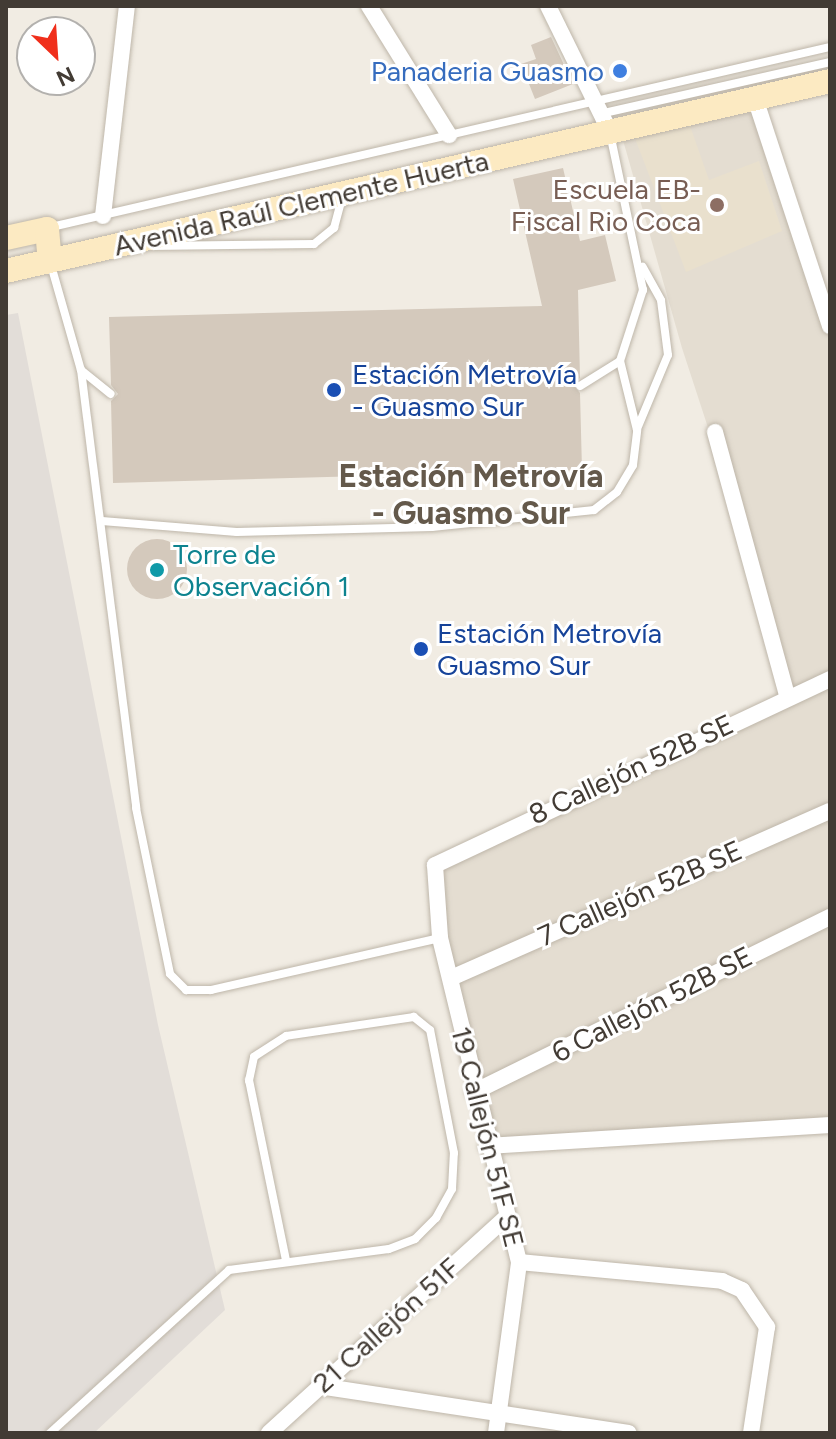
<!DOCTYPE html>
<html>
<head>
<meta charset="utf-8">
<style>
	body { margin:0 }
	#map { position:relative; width:836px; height:1439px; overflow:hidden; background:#f1ece3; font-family:Figtree,sans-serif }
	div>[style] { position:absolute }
	.residential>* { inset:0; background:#e4ddd1 }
	.industrial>* { inset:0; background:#e2ddd8 }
	.education>* { inset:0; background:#e9e0cd }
	.building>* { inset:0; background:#d4c9bc }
	.round { border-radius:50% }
	.roads { filter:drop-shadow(0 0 2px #beb6a9) drop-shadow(0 0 2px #beb6a9) }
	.lane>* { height:8px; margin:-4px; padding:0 4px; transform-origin:4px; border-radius:4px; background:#fff }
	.street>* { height:16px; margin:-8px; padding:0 8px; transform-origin:8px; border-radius:8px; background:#fff }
	.secondary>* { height:24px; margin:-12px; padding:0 12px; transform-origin:12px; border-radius:12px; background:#fceac2 }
	.dots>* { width:22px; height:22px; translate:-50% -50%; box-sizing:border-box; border:4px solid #fff; border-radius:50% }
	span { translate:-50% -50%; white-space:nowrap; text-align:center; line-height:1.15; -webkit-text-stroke:6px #fff; paint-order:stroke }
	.shop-label { font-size:28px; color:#366cbe }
	.right { translate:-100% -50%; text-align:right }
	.education-label { font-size:28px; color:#785e54 }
	.street-label { font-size:28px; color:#423b34 }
	.transit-label { font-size:28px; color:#164399 }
	.left { translate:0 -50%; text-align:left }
	.culture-label { font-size:28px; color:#0d838f }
	.quarter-label { font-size:32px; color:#64594b; font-weight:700 }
	.frame { position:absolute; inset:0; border:8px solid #423b34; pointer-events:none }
	.north { position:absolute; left:16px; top:16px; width:80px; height:80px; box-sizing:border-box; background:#fff; border:2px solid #b3b1ae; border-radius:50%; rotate:155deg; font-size:22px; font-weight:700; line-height:32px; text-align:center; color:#423b34 }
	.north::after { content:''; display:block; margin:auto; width:28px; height:36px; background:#f02f1b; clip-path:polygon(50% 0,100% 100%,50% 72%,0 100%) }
</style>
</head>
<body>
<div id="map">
	<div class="residential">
		<div style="clip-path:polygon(763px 95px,830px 331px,830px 1117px,489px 1144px,429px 866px,797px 700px,682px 348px,619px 126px)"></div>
	</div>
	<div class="industrial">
		<div style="clip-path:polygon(18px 313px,158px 1025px,225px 1310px,94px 1433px,6px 1433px,6px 315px)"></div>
	</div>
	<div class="education">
		<div style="clip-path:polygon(688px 120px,709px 180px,759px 161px,782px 231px,686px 272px,633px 133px)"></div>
	</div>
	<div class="building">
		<div style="clip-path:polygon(551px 37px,573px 84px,535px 99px,521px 64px,536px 59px,531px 45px)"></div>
		<div style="clip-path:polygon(563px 168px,580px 241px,605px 235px,616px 281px,578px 290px,580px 378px,573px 385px,580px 393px,582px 470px,113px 483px,111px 401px,118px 394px,111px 385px,109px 317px,542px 306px,513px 179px)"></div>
		<div class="round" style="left:127px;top:539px;width:60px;height:60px"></div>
	</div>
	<div class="roads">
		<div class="lane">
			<div style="left:604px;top:113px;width:232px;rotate:-12.7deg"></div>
			<div style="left:47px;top:228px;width:804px;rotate:-13.02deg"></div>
			<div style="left:149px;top:246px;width:165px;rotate:-0.7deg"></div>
			<div style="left:314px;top:244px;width:26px;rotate:-39deg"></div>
			<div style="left:334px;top:228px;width:31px;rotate:-75deg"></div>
			<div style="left:51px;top:265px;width:109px;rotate:74.1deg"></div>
			<div style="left:81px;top:370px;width:38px;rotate:39deg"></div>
			<div style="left:81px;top:370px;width:441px;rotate:82.8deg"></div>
			<div style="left:136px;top:808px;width:169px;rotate:78.4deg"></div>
			<div style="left:170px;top:974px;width:23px;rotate:45deg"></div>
			<div style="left:186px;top:990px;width:25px"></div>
			<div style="left:211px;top:990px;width:234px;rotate:-12.8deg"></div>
			<div style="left:580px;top:386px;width:47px;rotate:-32deg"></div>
			<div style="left:620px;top:361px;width:75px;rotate:-72.1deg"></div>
			<div style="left:643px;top:290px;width:160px;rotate:-101.9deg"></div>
			<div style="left:637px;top:429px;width:80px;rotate:-67.3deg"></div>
			<div style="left:668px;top:355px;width:55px;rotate:-97.3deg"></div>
			<div style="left:661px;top:300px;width:38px;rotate:-119deg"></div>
			<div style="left:102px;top:521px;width:135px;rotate:4.7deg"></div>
			<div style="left:237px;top:532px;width:195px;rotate:-1.5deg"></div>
			<div style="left:432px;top:527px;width:163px;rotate:-6deg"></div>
			<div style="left:594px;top:510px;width:29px;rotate:-38deg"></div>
			<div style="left:617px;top:492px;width:31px;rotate:-59deg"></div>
			<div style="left:633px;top:465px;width:35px;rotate:-83deg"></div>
			<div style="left:637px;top:430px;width:71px;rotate:-103.8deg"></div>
			<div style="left:50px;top:1433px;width:242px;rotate:-42.3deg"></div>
			<div style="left:229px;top:1270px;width:161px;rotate:-7.5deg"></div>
			<div style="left:389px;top:1249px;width:28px;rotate:-21deg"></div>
			<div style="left:415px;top:1239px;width:30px;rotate:-45deg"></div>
			<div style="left:436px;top:1218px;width:33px;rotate:-61deg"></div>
			<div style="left:452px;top:1189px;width:36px;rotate:-87deg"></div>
			<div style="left:454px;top:1153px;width:125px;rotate:-101deg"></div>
			<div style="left:430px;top:1030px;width:21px;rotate:-141deg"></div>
			<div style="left:414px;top:1017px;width:129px;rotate:171.6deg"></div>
			<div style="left:286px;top:1036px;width:38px;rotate:147deg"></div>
			<div style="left:254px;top:1057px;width:24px;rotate:102deg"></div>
			<div style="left:249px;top:1080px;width:185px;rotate:78.4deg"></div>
		</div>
		<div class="street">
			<div style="left:369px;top:6px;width:152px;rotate:58.2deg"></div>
			<div style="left:548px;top:6px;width:140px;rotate:63.8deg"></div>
			<div style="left:755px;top:98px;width:240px;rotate:71.8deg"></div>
			<div style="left:103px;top:216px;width:211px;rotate:-83.5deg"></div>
			<div style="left:715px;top:432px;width:274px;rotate:74.7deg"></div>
			<div style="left:451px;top:978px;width:414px;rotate:-23.8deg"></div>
			<div style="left:474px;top:1092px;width:397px;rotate:-26.2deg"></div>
			<div style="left:487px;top:1146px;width:344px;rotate:-3.5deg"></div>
			<div style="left:519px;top:1262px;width:204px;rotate:5.3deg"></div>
			<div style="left:722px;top:1281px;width:22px;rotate:24deg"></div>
			<div style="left:742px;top:1290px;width:45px;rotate:56deg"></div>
			<div style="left:767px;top:1327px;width:107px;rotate:98.6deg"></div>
			<div style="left:319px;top:1386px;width:313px;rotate:8.6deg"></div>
			<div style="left:269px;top:1433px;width:319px;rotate:-42.3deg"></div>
			<div style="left:496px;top:1433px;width:173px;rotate:-82.3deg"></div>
			<div style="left:519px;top:1262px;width:334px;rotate:-103.7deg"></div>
			<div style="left:440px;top:937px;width:72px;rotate:-94deg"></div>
			<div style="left:435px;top:865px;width:437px;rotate:-25.2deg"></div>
		</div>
		<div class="secondary">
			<div style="left:6px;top:238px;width:42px;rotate:-12.4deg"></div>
			<div style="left:47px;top:229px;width:32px;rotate:85deg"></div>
			<div style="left:6px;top:271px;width:846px;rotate:-12.98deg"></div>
		</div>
	</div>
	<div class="dots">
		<div style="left:620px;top:71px;background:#3f7fe0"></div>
		<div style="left:717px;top:205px;background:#8d6e63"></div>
		<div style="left:334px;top:390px;background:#1a4fb4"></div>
		<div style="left:157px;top:570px;background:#0f9aa8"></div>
		<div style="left:421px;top:649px;background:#1a4fb4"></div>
	</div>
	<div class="shop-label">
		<span class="right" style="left:604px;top:71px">Panaderia Guasmo</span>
	</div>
	<div class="education-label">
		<span class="right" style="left:701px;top:205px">Escuela EB-<br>Fiscal Rio Coca</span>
	</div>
	<div class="street-label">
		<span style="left:301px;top:203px;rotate:-13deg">Avenida Raúl Clemente Huerta</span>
		<span style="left:631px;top:769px;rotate:-25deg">8 Callejón 52B SE</span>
		<span style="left:640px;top:893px;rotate:-24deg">7 Callejón 52B SE</span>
		<span style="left:652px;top:1004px;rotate:-27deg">6 Callejón 52B SE</span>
		<span style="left:488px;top:1137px;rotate:76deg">19 Callejón 51F SE</span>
		<span style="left:386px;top:1325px;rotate:-42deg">21 Callejón 51F</span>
	</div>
	<div class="transit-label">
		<span class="left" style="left:352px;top:390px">Estación Metrovía<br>- Guasmo Sur</span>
		<span class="left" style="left:437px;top:649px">Estación Metrovía<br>Guasmo Sur</span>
	</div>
	<div class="culture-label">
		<span class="left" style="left:173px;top:570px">Torre de<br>Observación 1</span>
	</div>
	<div class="quarter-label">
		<span style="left:471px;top:495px">Estación Metrovía<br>- Guasmo Sur</span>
	</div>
	<div class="frame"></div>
	<div class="north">N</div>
</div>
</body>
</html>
